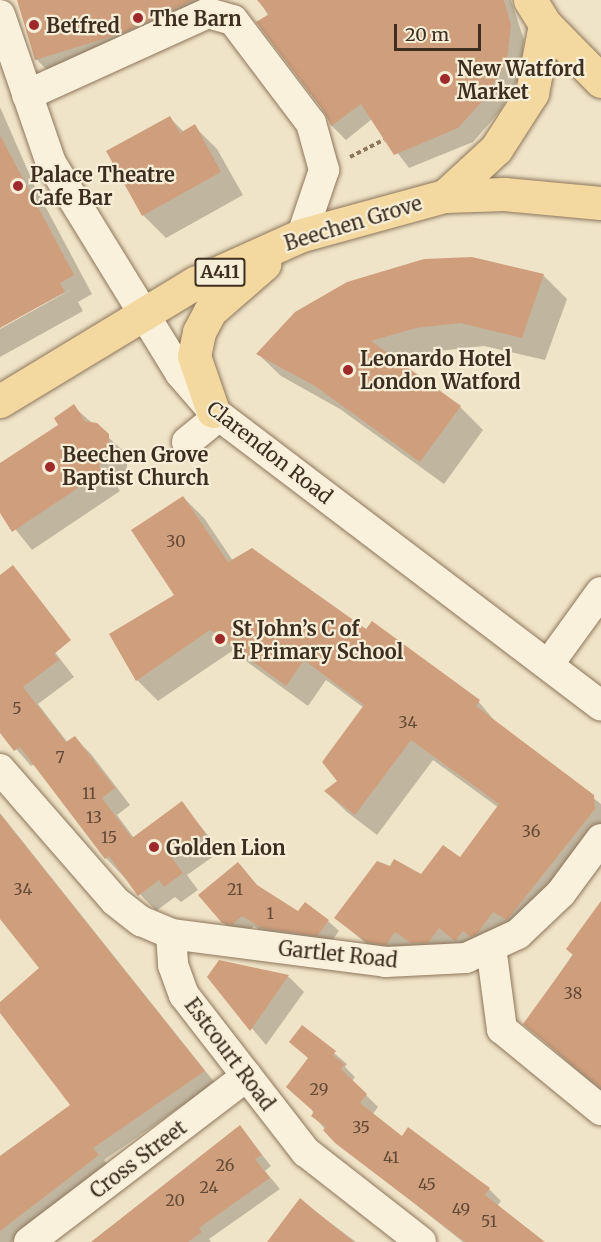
<!DOCTYPE html>
<html>
<head>
<meta charset="utf-8">
<style>
	body { margin:0 }
	#map { position:relative; width:601px; height:1242px; overflow:hidden; background:#f0e4c8; font-family:Merriweather,serif }
	div>[style] { position:absolute }
	.shadow>* { inset:0; background:#0003 }
	.building>* { inset:0; background:#cf9f7d }
	.path>* { height:4px; margin-top:-2px; transform-origin:0; background:repeating-linear-gradient(90deg,#8d765c 0 4.5px,transparent 0 7.5px) }
	.roads { filter:drop-shadow(0 0 2px #8d765c) drop-shadow(0 0 2px #8d765c) }
	.minor>* { height:30px; margin:-15px; padding:0 15px; transform-origin:15px; border-radius:15px; background:#faf1dc }
	.major>* { height:33px; margin:-16.5px; padding:0 16.5px; transform-origin:16.5px; border-radius:16.5px; background:#f3d9a0 }
	.dots>* { width:16px; height:16px; translate:-50% -50%; box-sizing:border-box; border:3px solid #f7eed8; border-radius:50% }
	span { translate:-50% -50%; white-space:nowrap; text-align:center; line-height:1.15; -webkit-text-stroke:4.5px #f7eed8; paint-order:stroke }
	.number-label { font-size:16px; color:#624a37 }
	.number-label span { -webkit-text-stroke-width:0 }
	.shield-label span { padding:2px 4px; background:#f7eed8; border:2px solid; border-radius:4px; -webkit-text-stroke-width:0 }
	.shield-label { font-size:18px; color:#3d2e20; font-weight:700 }
	.poi-label { font-size:20px; color:#3d2e20; font-weight:700 }
	.left { translate:0 -50%; text-align:left }
	.street-label { font-size:20px; color:#3d2e20 }
	.scale { position:absolute; left:394px; top:24px; width:87px; height:27px; box-sizing:border-box; border:3px solid #3d2e20; border-top:0; padding-left:8px; font-size:18px; line-height:21px; white-space:nowrap; color:#3d2e20; -webkit-text-stroke:4px #f7eed8; paint-order:stroke }
</style>
</head>
<body>
<div id="map">
	<div class="shadow">
		<div style="clip-path:polygon(19px 0,219px 0,220px 7px,50px 73px,36px 59px)"></div>
		<div style="clip-path:polygon(259px 0,511px 0,524px 40px,520px 76px,500px 111px,473px 142px,409px 168px,372px 119px,346px 140px,332px 126px)"></div>
		<div style="clip-path:polygon(0 107px,35px 187px,92px 294px,78px 302px,83px 311px,0 357px,0 329px,72px 289px,0 326px)"></div>
		<div style="clip-path:polygon(170px 118px,184px 132px,194px 126px,217px 149px,243px 195px,166px 238px,143px 215px)"></div>
		<div style="clip-path:polygon(471px 259px,544px 276px,567px 299px,545px 360px,484px 346px,439px 351px,398px 362px,460px 407px,483px 430px,444px 484px,340px 409px,281px 376px,258px 354px)"></div>
		<div style="clip-path:polygon(73px 406px,127px 454px,127px 470px,117px 486px,120px 491px,32px 550px,0 510px,0 465px,60px 425px)"></div>
		<div style="clip-path:polygon(183px 497px,204px 518px,233px 561px,366px 631px,373px 623px,479px 702px,498px 725px,601px 804px,601px 849px,529px 940px,388px 962px,336px 918px,460px 859px,499px 808px,433px 760px,377px 835px,347px 812px,326px 792px,339px 781px,364px 708px,326px 680px,308px 706px,232px 651px,158px 701px,137px 680px,111px 635px,176px 595px)"></div>
		<div style="clip-path:polygon(0 581px,74px 677px,38px 704px,68px 743px,75px 738px,91px 754px,130px 805px,117px 815px,134px 838px,181px 803px,221px 851px,187px 875px,198px 890px,181px 902px,175px 897px,156px 911px,106px 858px,35px 764px,31px 766px,0 730px)"></div>
		<div style="clip-path:polygon(0 813px,215px 1083px,104px 1160px,109px 1167px,11px 1242px,0 1242px,0 1156px,72px 1105px,0 1011px,0 1004px,41px 968px,0 912px)"></div>
		<div style="clip-path:polygon(238px 864px,260px 889px,298px 913px,328px 921px,339px 931px,328px 946px,274px 939px,254px 926px,243px 935px,235px 934px,223px 922px)"></div>
		<div style="clip-path:polygon(601px 913px,601px 1092px,525px 1024px)"></div>
		<div style="clip-path:polygon(220px 962px,289px 977px,304px 992px,266px 1045px,209px 977px)"></div>
		<div style="clip-path:polygon(303px 1027px,347px 1064px,345px 1067px,355px 1077px,352px 1081px,378px 1107px,372px 1115px,402px 1138px,409px 1129px,489px 1189px,501px 1201px,497px 1206px,544px 1242px,463px 1242px,337px 1142px,313px 1116px,309px 1059px)"></div>
		<div style="clip-path:polygon(240px 1127px,271px 1166px,265px 1171px,280px 1189px,209px 1239px,211px 1242px,91px 1242px)"></div>
		<div style="clip-path:polygon(300px 1200px,356px 1242px,268px 1242px)"></div>
	</div>
	<div class="building">
		<div style="clip-path:polygon(17px 0,193px 0,123px 33px,35px 60px)"></div>
		<div style="clip-path:polygon(257px 0,504px 0,511px 25px,507px 61px,486px 97px,458px 128px,394px 155px,361px 104px,331px 126px,325px 113px,256px 22px,269px 14px)"></div>
		<div style="clip-path:polygon(170px 116px,180px 133px,195px 124px,221px 172px,142px 216px,106px 151px)"></div>
		<div style="clip-path:polygon(0 135px,74px 275px,60px 283px,65px 292px,0 328px)"></div>
		<div style="clip-path:polygon(472px 257px,544px 274px,522px 338px,460px 323px,416px 328px,371px 341px,461px 406px,420px 462px,315px 386px,256px 354px,295px 312px,347px 282px,424px 259px)"></div>
		<div style="clip-path:polygon(74px 404px,85px 421px,97px 423px,109px 434px,109px 451px,99px 466px,102px 472px,12px 532px,0 513px,0 463px,58px 425px,54px 418px)"></div>
		<div style="clip-path:polygon(183px 496px,228px 562px,252px 548px,366px 629px,372px 621px,480px 700px,476px 706px,594px 795px,595px 809px,507px 920px,493px 912px,477px 934px,471px 937px,463px 931px,455px 941px,439px 928px,428px 943px,411px 943px,395px 932px,386px 945px,366px 942px,334px 918px,377px 861px,390px 866px,394px 859px,421px 874px,443px 845px,460px 857px,499px 804px,411px 740px,355px 815px,324px 791px,337px 781px,322px 762px,364px 705px,304px 660px,286px 686px,210px 630px,136px 681px,109px 634px,174px 595px,131px 530px)"></div>
		<div style="clip-path:polygon(13px 565px,71px 640px,54px 654px,59px 660px,23px 687px,66px 742px,75px 736px,115px 788px,102px 798px,132px 838px,182px 801px,206px 834px,172px 858px,183px 873px,164px 887px,159px 880px,138px 896px,109px 856px,105px 859px,20px 747px,14px 751px,0 733px,0 575px)"></div>
		<div style="clip-path:polygon(0 814px,205px 1071px,93px 1148px,99px 1155px,0 1231px,0 1156px,70px 1105px,0 1013px,0 1002px,39px 968px,0 919px)"></div>
		<div style="clip-path:polygon(238px 862px,257px 885px,298px 911px,305px 902px,329px 920px,317px 936px,262px 928px,242px 916px,232px 925px,222px 923px,198px 895px)"></div>
		<div style="clip-path:polygon(601px 901px,601px 1088px,523px 1024px,573px 955px,566px 949px)"></div>
		<div style="clip-path:polygon(219px 960px,289px 975px,250px 1031px,207px 977px)"></div>
		<div style="clip-path:polygon(302px 1025px,336px 1051px,333px 1055px,344px 1064px,341px 1069px,367px 1094px,360px 1103px,402px 1136px,408px 1127px,479px 1180px,490px 1188px,485px 1195px,545px 1242px,465px 1242px,335px 1143px,323px 1130px,326px 1127px,311px 1116px,314px 1112px,286px 1087px,308px 1058px,289px 1042px)"></div>
		<div style="clip-path:polygon(240px 1125px,262px 1155px,255px 1159px,270px 1178px,199px 1228px,202px 1232px,188px 1242px,91px 1242px)"></div>
		<div style="clip-path:polygon(300px 1198px,319px 1214px,354px 1242px,267px 1242px)"></div>
	</div>
	<div class="path">
		<div style="left:350px;top:157px;width:38px;rotate:-27deg"></div>
	</div>
	<div class="roads">
		<div class="minor">
			<div style="left:0;top:15px;width:157px;rotate:71deg"></div>
			<div style="left:51px;top:163px;width:246px;rotate:58.4deg"></div>
			<div style="left:180px;top:373px;width:50px;rotate:49deg"></div>
			<div style="left:213px;top:411px;width:487px;rotate:37.2deg"></div>
			<div style="left:27px;top:95px;width:199px;rotate:-24.4deg"></div>
			<div style="left:208px;top:13px;width:26px;rotate:16deg"></div>
			<div style="left:233px;top:20px;width:129px;rotate:52.9deg"></div>
			<div style="left:311px;top:123px;width:49px;rotate:74.5deg"></div>
			<div style="left:324px;top:170px;width:69px;rotate:108.7deg"></div>
			<div style="left:187px;top:442px;width:41px;rotate:-39.1deg"></div>
			<div style="left:548px;top:665px;width:90px;rotate:-54deg"></div>
			<div style="left:0;top:769px;width:175px;rotate:48.9deg"></div>
			<div style="left:115px;top:901px;width:33px;rotate:38deg"></div>
			<div style="left:141px;top:921px;width:33px;rotate:23deg"></div>
			<div style="left:171px;top:934px;width:217px;rotate:7.4deg"></div>
			<div style="left:386px;top:962px;width:80px;rotate:-2.9deg"></div>
			<div style="left:466px;top:958px;width:57px;rotate:-24.8deg"></div>
			<div style="left:518px;top:934px;width:59px;rotate:-43.6deg"></div>
			<div style="left:561px;top:893px;width:67px;rotate:-53.5deg"></div>
			<div style="left:171px;top:934px;width:31px;rotate:86deg"></div>
			<div style="left:173px;top:965px;width:32px;rotate:70deg"></div>
			<div style="left:184px;top:995px;width:199px;rotate:52.2deg"></div>
			<div style="left:306px;top:1152px;width:146px;rotate:38deg"></div>
			<div style="left:491px;top:947px;width:83px;rotate:82.4deg"></div>
			<div style="left:502px;top:1029px;width:128px;rotate:39.3deg"></div>
			<div style="left:29px;top:1242px;width:274px;rotate:-37.3deg"></div>
		</div>
		<div class="major">
			<div style="left:530px;top:0;width:28px;rotate:58deg"></div>
			<div style="left:545px;top:24px;width:80px;rotate:45.5deg"></div>
			<div style="left:445px;top:196px;width:69px;rotate:-42.7deg"></div>
			<div style="left:496px;top:149px;width:67px;rotate:-57.3deg"></div>
			<div style="left:532px;top:93px;width:70px;rotate:-79.3deg"></div>
			<div style="left:0;top:401px;width:228px;rotate:-31.2deg"></div>
			<div style="left:195px;top:283px;width:117px;rotate:-24.2deg"></div>
			<div style="left:302px;top:235px;width:148px;rotate:-15.3deg"></div>
			<div style="left:445px;top:196px;width:59px;rotate:-1.9deg"></div>
			<div style="left:504px;top:194px;width:97px;rotate:5.3deg"></div>
			<div style="left:213px;top:411px;width:58px;rotate:-109.1deg"></div>
			<div style="left:194px;top:356px;width:25px;rotate:-78deg"></div>
			<div style="left:199px;top:332px;width:24px;rotate:-62deg"></div>
			<div style="left:210px;top:311px;width:72px;rotate:-41deg"></div>
		</div>
	</div>
	<div class="dots">
		<div style="left:138px;top:18px;background:#9e2a2b"></div>
		<div style="left:34px;top:25px;background:#9e2a2b"></div>
		<div style="left:445px;top:79px;background:#9e2a2b"></div>
		<div style="left:18px;top:186px;background:#9e2a2b"></div>
		<div style="left:348px;top:370px;background:#9e2a2b"></div>
		<div style="left:50px;top:467px;background:#9e2a2b"></div>
		<div style="left:220px;top:639px;background:#9e2a2b"></div>
		<div style="left:154px;top:847px;background:#9e2a2b"></div>
	</div>
	<div class="number-label">
		<span style="left:176px;top:541px">30</span>
		<span style="left:17px;top:708px">5</span>
		<span style="left:408px;top:722px">34</span>
		<span style="left:60px;top:757px">7</span>
		<span style="left:89px;top:793px">11</span>
		<span style="left:94px;top:817px">13</span>
		<span style="left:531px;top:831px">36</span>
		<span style="left:109px;top:837px">15</span>
		<span style="left:23px;top:889px">34</span>
		<span style="left:235px;top:889px">21</span>
		<span style="left:270px;top:913px">1</span>
		<span style="left:573px;top:993px">38</span>
		<span style="left:319px;top:1089px">29</span>
		<span style="left:361px;top:1127px">35</span>
		<span style="left:391px;top:1157px">41</span>
		<span style="left:225px;top:1165px">26</span>
		<span style="left:427px;top:1184px">45</span>
		<span style="left:209px;top:1187px">24</span>
		<span style="left:175px;top:1200px">20</span>
		<span style="left:461px;top:1209px">49</span>
		<span style="left:489px;top:1221px">51</span>
	</div>
	<div class="shield-label">
		<span style="left:220px;top:272px">A411</span>
	</div>
	<div class="poi-label">
		<span class="left" style="left:150px;top:18px">The Barn</span>
		<span class="left" style="left:46px;top:25px">Betfred</span>
		<span class="left" style="left:457px;top:80px">New Watford<br>Market</span>
		<span class="left" style="left:30px;top:186px">Palace Theatre<br>Cafe Bar</span>
		<span class="left" style="left:360px;top:370px">Leonardo Hotel<br>London Watford</span>
		<span class="left" style="left:62px;top:466px">Beechen Grove<br>Baptist Church</span>
		<span class="left" style="left:232px;top:640px">St John’s C of<br>E Primary School</span>
		<span class="left" style="left:166px;top:847px">Golden Lion</span>
	</div>
	<div class="street-label">
		<span style="left:353px;top:223px;rotate:-17deg">Beechen Grove</span>
		<span style="left:270px;top:452px;rotate:38deg">Clarendon Road</span>
		<span style="left:338px;top:954px;rotate:6deg">Gartlet Road</span>
		<span style="left:230px;top:1054px;rotate:53deg">Estcourt Road</span>
		<span style="left:138px;top:1159px;rotate:-37deg">Cross Street</span>
	</div>
	<div class="scale">20 m</div>
</div>
</body>
</html>
